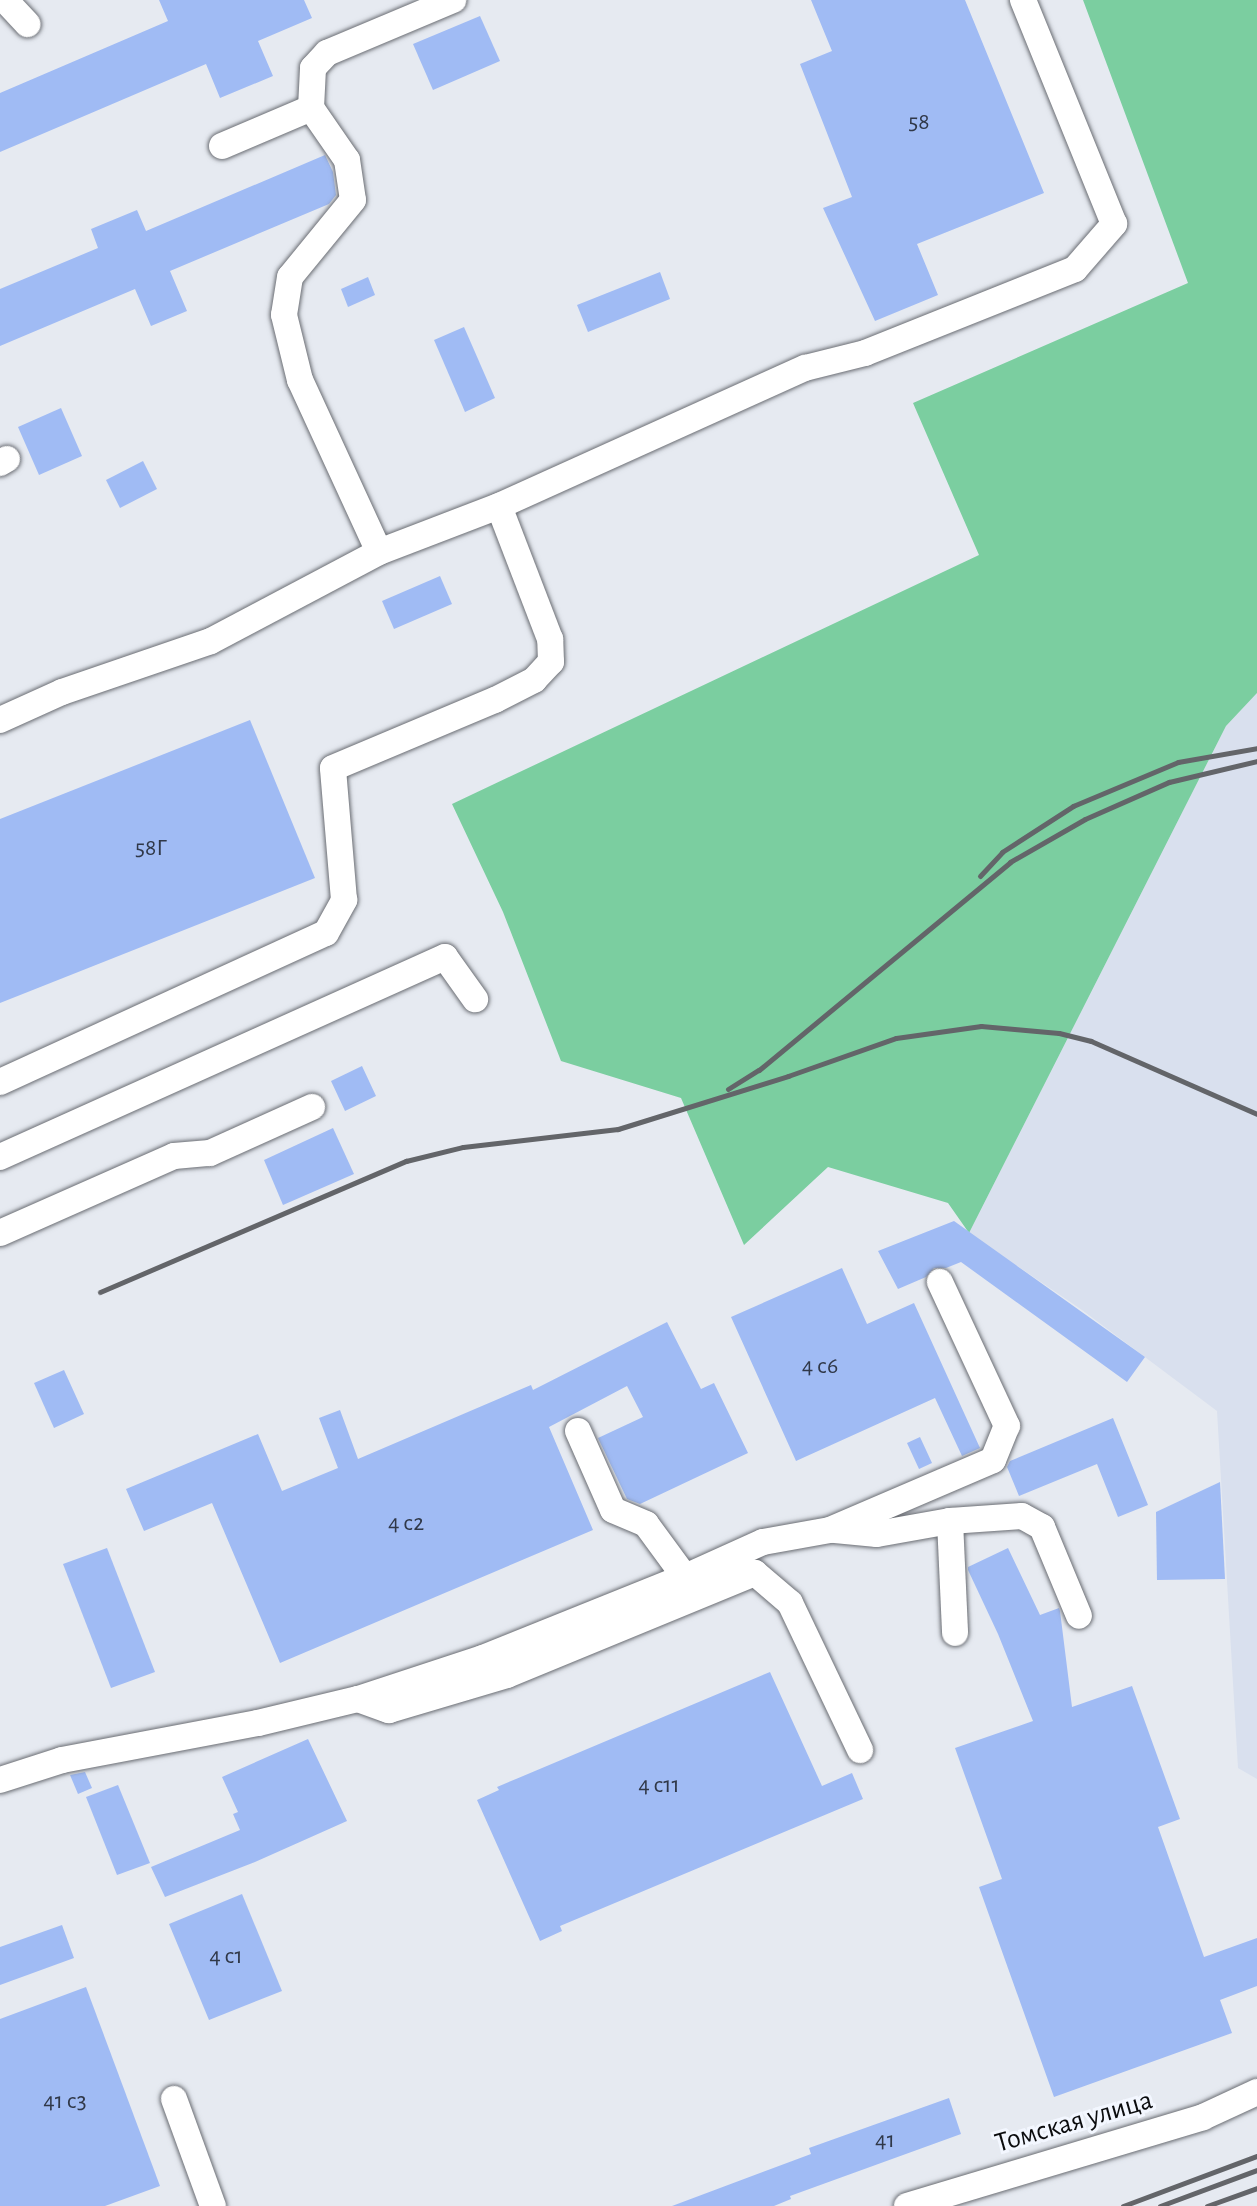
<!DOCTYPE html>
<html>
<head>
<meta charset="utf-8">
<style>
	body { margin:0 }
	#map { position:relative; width:1257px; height:2206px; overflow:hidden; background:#e6eaf1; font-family:"Alegreya Sans",sans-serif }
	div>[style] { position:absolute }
	.built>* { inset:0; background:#d9e0ee }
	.green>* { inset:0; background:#7bcea0 }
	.building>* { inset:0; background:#a0bbf4 }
	.roads { filter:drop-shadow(0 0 2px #6a6d73) drop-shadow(0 0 2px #6a6d73) }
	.minor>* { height:26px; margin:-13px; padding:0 13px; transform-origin:13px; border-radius:13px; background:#fff }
	.rail>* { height:5px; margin:-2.5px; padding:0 2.5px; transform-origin:2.5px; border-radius:2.5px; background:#636569 }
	span { translate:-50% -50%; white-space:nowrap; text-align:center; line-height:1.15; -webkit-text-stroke:6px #f3f7ff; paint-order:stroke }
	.number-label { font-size:24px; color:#303848 }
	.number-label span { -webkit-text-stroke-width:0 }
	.street-label { font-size:28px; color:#0b0c0e }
</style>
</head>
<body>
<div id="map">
	<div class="built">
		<div style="clip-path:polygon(1257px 693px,1257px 1779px,1238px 1768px,1217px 1411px,1082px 1310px,969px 1233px,1226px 726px)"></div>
	</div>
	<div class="green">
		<div style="clip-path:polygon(1083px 0,1257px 0,1257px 693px,1226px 726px,969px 1233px,948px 1203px,828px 1167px,744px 1245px,681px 1098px,561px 1061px,503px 912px,452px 804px,979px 555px,913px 403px,1188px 283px)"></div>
	</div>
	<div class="building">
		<div style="clip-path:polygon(159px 0,304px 0,312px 18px,258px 41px,273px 76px,220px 98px,206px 64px,0 152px,0 93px,168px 21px)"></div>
		<div style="clip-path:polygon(811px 0,965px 0,1044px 193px,917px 244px,938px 295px,875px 321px,823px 208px,852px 197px,800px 64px,832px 51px)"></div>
		<div style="clip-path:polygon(480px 16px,500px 61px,433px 90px,413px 44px)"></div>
		<div style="clip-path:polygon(325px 155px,333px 172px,336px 195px,329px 204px,170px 271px,187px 311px,151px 326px,135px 289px,0 346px,0 289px,98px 248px,91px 229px,137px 210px,146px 231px)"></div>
		<div style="clip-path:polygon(660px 272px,670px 299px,588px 332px,577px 305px)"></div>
		<div style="clip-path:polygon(368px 277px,375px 295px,348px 307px,341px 289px)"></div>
		<div style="clip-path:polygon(464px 327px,495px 398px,465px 412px,434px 340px)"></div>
		<div style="clip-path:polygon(61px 408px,82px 456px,39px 475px,18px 427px)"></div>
		<div style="clip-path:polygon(143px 461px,157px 489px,120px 508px,106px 480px)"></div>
		<div style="clip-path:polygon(440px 576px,452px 604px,394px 629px,382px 601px)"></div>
		<div style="clip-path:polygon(250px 720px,315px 878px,0 1003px,0 819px)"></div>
		<div style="clip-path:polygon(362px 1066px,376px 1096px,345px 1111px,331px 1081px)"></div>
		<div style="clip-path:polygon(333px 1128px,354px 1174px,283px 1205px,264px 1160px)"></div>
		<div style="clip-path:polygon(954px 1221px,1145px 1357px,1127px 1382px,961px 1262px,946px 1268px,934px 1268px,926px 1277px,898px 1289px,878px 1251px)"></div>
		<div style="clip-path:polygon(842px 1268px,867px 1324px,914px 1303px,980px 1448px,962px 1456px,935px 1398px,796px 1461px,731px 1317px)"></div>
		<div style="clip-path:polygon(667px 1322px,701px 1389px,714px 1383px,748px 1453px,640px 1504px,627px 1499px,598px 1438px,643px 1417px,627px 1386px,549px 1427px,593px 1530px,280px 1663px,212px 1503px,144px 1531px,126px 1489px,258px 1434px,282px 1491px,338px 1468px,319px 1418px,340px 1410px,358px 1459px,531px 1385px,533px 1390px)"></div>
		<div style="clip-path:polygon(64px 1370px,84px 1414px,54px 1428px,34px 1383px)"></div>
		<div style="clip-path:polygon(1113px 1418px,1148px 1505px,1118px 1517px,1097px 1464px,1019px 1496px,1007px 1467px,1010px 1461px)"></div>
		<div style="clip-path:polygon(920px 1437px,932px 1463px,919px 1469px,907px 1443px)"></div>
		<div style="clip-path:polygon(1220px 1482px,1225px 1579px,1157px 1580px,1156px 1512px)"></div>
		<div style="clip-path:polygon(107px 1548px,155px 1672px,111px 1688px,63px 1564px)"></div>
		<div style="clip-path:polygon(1008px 1548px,1040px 1615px,1059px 1608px,1060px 1611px,1072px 1707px,1132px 1686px,1180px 1819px,1158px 1827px,1204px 1957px,1257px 1938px,1257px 1986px,1220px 2000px,1232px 2033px,1054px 2097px,979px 1887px,1002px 1879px,955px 1748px,1033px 1721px,998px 1634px,968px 1570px,968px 1567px)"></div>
		<div style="clip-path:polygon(770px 1672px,822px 1786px,852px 1773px,863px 1799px,560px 1926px,562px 1931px,540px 1941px,477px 1800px,499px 1790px,497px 1787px)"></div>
		<div style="clip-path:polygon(308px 1739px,347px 1821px,255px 1862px,165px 1897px,151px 1867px,240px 1830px,233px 1814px,238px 1812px,222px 1777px)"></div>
		<div style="clip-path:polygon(85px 1772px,92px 1788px,78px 1794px,70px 1775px)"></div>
		<div style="clip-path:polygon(118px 1785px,150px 1863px,117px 1875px,86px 1797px)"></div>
		<div style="clip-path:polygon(242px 1894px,282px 1991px,209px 2020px,169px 1924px)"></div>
		<div style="clip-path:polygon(62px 1925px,74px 1958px,0 1985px,0 1947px)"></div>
		<div style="clip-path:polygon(86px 1987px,160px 2186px,105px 2206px,0 2206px,0 2019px)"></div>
		<div style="clip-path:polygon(949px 2098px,961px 2134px,790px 2196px,791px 2199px,774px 2206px,672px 2206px,811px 2154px,809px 2148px)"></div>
	</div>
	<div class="roads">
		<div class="minor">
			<div style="left:5px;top:0;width:33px;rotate:47deg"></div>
			<div style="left:311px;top:108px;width:63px;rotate:55.3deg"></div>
			<div style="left:347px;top:160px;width:40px;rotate:81.5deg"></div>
			<div style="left:353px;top:200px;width:99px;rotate:129.3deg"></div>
			<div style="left:290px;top:277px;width:38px;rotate:99deg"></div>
			<div style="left:284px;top:315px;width:67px;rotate:76.2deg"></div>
			<div style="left:300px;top:380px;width:189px;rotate:65.3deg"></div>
			<div style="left:222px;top:146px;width:97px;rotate:-23.1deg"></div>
			<div style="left:311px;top:108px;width:40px;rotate:-87.1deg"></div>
			<div style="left:313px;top:68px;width:21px;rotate:-47deg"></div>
			<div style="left:327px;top:53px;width:137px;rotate:-22.8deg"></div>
			<div style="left:0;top:463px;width:8px;rotate:-30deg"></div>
			<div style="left:0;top:720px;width:68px;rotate:-24.3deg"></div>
			<div style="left:62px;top:692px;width:157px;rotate:-18.9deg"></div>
			<div style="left:211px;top:641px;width:190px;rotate:-27.9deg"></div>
			<div style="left:379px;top:552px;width:129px;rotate:-21deg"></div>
			<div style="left:499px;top:506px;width:336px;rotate:-24.3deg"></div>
			<div style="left:805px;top:368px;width:62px;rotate:-14deg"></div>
			<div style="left:865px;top:353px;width:226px;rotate:-21.8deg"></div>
			<div style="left:1075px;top:269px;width:60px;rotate:-49.1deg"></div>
			<div style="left:1114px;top:224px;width:242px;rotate:-112.1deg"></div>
			<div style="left:0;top:1082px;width:358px;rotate:-24.6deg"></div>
			<div style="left:326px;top:933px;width:38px;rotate:-61deg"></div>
			<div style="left:344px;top:900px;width:132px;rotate:-94.8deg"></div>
			<div style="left:333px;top:768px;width:176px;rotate:-22.8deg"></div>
			<div style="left:495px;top:700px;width:44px;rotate:-27.1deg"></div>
			<div style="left:534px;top:680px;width:25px;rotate:-47deg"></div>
			<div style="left:551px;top:662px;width:23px;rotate:-92deg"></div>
			<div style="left:550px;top:639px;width:142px;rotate:-111deg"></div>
			<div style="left:0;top:1157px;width:488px;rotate:-24.2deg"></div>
			<div style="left:445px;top:957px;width:52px;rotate:54.5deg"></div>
			<div style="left:0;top:1233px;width:190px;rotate:-23.9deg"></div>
			<div style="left:174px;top:1156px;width:36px;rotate:-5deg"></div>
			<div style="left:210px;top:1153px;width:112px;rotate:-24.3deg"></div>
			<div style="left:578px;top:1431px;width:86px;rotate:66.1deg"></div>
			<div style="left:613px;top:1510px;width:36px;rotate:23deg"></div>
			<div style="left:646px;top:1524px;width:66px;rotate:53.7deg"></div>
			<div style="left:950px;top:1521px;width:72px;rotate:-4deg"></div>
			<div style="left:1022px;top:1516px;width:23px;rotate:29deg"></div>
			<div style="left:1042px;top:1527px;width:96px;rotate:67.4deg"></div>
			<div style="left:835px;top:1530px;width:42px;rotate:5.4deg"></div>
			<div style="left:877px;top:1534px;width:74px;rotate:-10.1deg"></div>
			<div style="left:950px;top:1521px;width:112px;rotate:87.4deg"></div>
			<div style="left:358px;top:1699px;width:33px;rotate:20deg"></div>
			<div style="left:389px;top:1710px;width:123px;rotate:-16.5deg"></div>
			<div style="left:507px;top:1675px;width:268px;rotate:-22.4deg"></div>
			<div style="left:755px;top:1573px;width:46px;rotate:40.6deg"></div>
			<div style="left:790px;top:1603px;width:163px;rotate:64.5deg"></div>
			<div style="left:0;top:1780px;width:65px;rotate:-17.9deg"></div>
			<div style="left:62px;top:1760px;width:199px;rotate:-10.7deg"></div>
			<div style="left:258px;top:1723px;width:103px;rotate:-13.5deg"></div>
			<div style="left:358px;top:1699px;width:132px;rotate:-18.2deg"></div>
			<div style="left:483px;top:1658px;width:218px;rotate:-21.9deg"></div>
			<div style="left:685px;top:1577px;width:85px;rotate:-24.2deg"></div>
			<div style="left:763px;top:1542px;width:68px;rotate:-10.2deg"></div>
			<div style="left:830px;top:1530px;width:177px;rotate:-23.2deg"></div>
			<div style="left:993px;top:1460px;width:37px;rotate:-68deg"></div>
			<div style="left:1007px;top:1426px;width:159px;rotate:-115deg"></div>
			<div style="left:174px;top:2099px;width:114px;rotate:70deg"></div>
			<div style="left:907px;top:2206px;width:309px;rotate:-16.7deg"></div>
			<div style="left:1203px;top:2117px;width:60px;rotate:-24.8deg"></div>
		</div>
	</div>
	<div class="rail">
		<div style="left:980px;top:876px;width:33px;rotate:-47deg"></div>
		<div style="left:1002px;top:852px;width:85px;rotate:-32.9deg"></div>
		<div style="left:1073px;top:806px;width:114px;rotate:-22.7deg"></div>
		<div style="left:1178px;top:762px;width:80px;rotate:-10deg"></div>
		<div style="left:728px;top:1089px;width:36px;rotate:-32deg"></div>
		<div style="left:759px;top:1070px;width:326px;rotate:-39.6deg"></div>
		<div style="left:1010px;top:862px;width:86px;rotate:-29.8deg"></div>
		<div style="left:1085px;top:819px;width:92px;rotate:-23.8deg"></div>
		<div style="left:1169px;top:782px;width:90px;rotate:-13.4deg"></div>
		<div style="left:100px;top:1292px;width:333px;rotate:-23.2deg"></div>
		<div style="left:406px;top:1161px;width:59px;rotate:-13.8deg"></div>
		<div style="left:463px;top:1147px;width:156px;rotate:-6.6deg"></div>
		<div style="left:618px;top:1129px;width:178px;rotate:-17.3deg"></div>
		<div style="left:788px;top:1076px;width:114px;rotate:-19.4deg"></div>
		<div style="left:896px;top:1038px;width:86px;rotate:-8deg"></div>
		<div style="left:981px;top:1026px;width:78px;rotate:5.1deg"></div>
		<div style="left:1059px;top:1033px;width:33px;rotate:14deg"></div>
		<div style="left:1091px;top:1041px;width:181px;rotate:23.7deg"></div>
		<div style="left:1123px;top:2206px;width:143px;rotate:-20.5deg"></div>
		<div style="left:1160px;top:2206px;width:103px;rotate:-20.4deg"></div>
		<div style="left:1207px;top:2206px;width:53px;rotate:-19.8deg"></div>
	</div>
	<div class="number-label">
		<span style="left:919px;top:123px">58</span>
		<span style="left:151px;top:849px">58Г</span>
		<span style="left:820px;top:1367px">4 с6</span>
		<span style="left:406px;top:1524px">4 с2</span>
		<span style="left:659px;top:1786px">4 с11</span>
		<span style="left:226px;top:1957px">4 с1</span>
		<span style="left:65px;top:2102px">41 с3</span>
		<span style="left:885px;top:2141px">41</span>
	</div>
	<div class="street-label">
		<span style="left:1074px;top:2122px;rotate:-16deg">Томская улица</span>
	</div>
</div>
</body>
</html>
